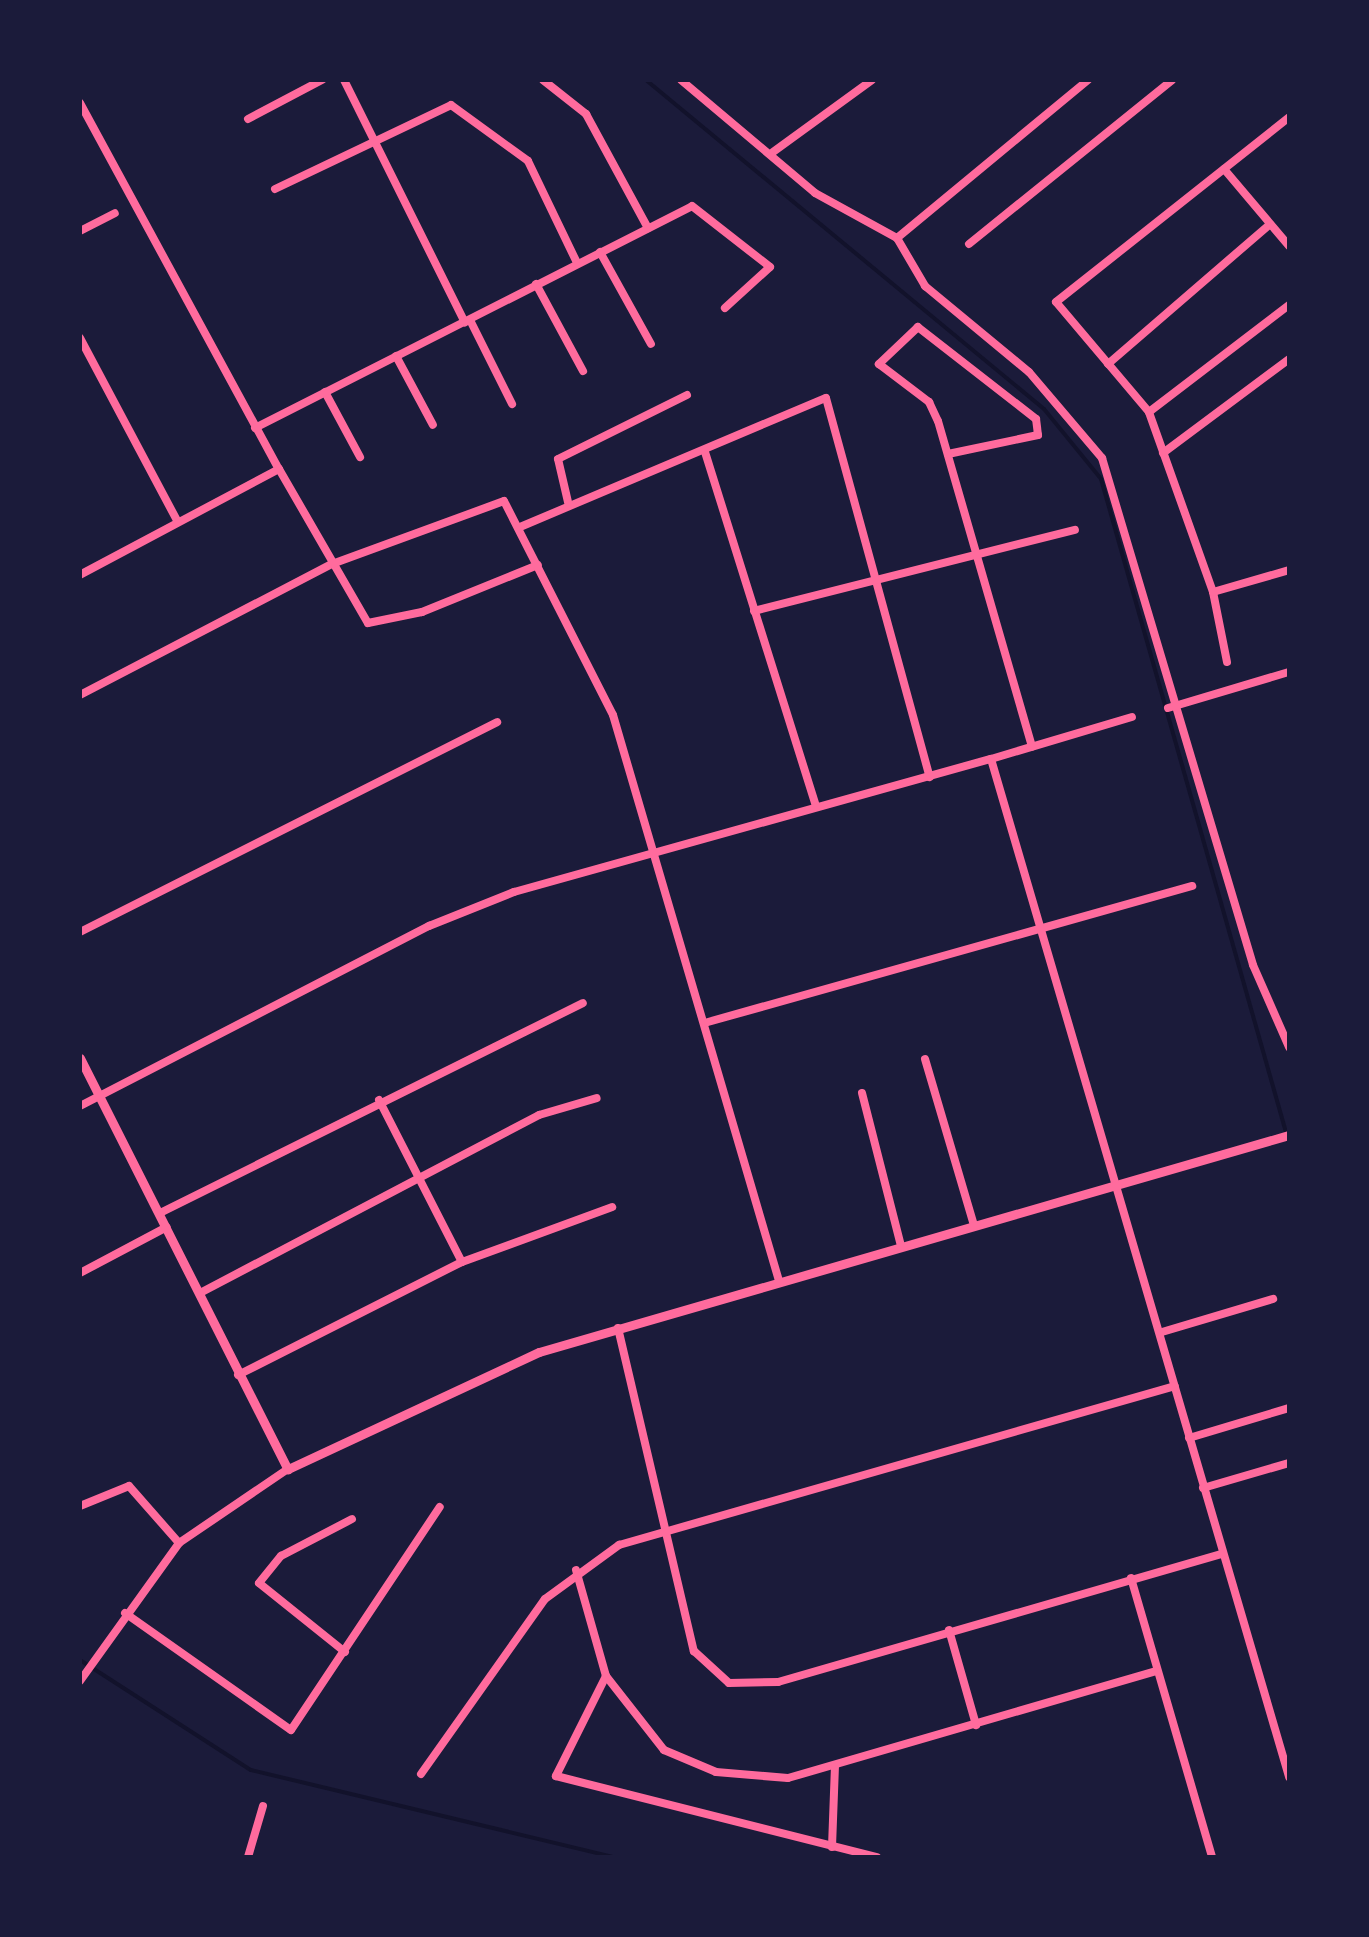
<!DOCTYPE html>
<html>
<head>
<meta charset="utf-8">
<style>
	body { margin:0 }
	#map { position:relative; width:1369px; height:1937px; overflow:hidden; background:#1b1b3a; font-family:Quicksand,sans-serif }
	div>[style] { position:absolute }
	.stream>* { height:4px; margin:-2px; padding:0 2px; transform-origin:2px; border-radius:2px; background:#12122b }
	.minor>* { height:8px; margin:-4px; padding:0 4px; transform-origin:4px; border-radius:4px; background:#ff6b9d }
	.tertiary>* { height:9px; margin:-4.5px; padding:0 4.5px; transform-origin:4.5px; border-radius:4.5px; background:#ff6b9d }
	span { translate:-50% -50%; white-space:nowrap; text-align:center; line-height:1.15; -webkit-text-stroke:8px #1b1b3a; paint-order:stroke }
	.frame { position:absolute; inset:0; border:82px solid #1b1b3a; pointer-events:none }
</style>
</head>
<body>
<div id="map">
	<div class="stream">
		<div style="left:646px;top:80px;width:516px;rotate:39.58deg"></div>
		<div style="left:1044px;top:409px;width:90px;rotate:50.8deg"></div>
		<div style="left:1101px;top:479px;width:690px;rotate:74.19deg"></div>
		<div style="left:80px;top:1660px;width:203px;rotate:32.8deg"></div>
		<div style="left:251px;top:1770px;width:371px;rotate:13.5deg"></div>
	</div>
	<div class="minor">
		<div style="left:344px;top:80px;width:271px;rotate:63.5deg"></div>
		<div style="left:543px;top:80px;width:55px;rotate:38.3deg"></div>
		<div style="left:586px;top:114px;width:130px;rotate:61.5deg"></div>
		<div style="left:681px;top:80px;width:175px;rotate:40.1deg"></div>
		<div style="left:815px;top:193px;width:94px;rotate:28.8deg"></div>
		<div style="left:1088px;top:80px;width:248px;rotate:140.4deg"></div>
		<div style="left:897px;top:238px;width:56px;rotate:59.7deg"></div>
		<div style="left:925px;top:286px;width:135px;rotate:39.6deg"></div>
		<div style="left:1029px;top:372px;width:113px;rotate:49.7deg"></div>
		<div style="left:1102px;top:458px;width:529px;rotate:73.41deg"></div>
		<div style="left:1253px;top:965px;width:90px;rotate:66.3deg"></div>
		<div style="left:80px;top:103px;width:417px;rotate:61.5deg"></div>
		<div style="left:279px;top:469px;width:225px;rotate:152deg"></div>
		<div style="left:248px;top:119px;width:84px;rotate:-27.8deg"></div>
		<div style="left:773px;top:152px;width:122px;rotate:-36deg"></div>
		<div style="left:1224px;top:169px;width:101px;rotate:49.8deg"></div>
		<div style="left:275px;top:189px;width:195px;rotate:-25.5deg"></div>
		<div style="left:451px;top:105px;width:95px;rotate:36deg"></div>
		<div style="left:528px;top:161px;width:113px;rotate:64.3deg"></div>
		<div style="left:80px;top:231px;width:39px;rotate:-27deg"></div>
		<div style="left:969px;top:244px;width:261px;rotate:-38.9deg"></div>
		<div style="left:600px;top:252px;width:105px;rotate:61deg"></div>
		<div style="left:536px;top:284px;width:99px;rotate:61.6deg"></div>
		<div style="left:470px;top:320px;width:94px;rotate:63.4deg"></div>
		<div style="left:80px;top:338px;width:208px;rotate:62deg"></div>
		<div style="left:396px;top:356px;width:78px;rotate:61.8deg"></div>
		<div style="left:1108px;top:364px;width:214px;rotate:-40.8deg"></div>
		<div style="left:325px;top:392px;width:74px;rotate:61.7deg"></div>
		<div style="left:1149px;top:412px;width:176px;rotate:-37.4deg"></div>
		<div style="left:255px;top:428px;width:490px;rotate:-26.9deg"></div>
		<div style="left:692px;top:206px;width:99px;rotate:38deg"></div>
		<div style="left:770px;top:267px;width:61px;rotate:137.7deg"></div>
		<div style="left:705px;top:452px;width:371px;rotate:72.6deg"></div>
		<div style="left:1163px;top:453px;width:157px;rotate:-36.7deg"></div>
		<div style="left:948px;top:454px;width:92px;rotate:-11.9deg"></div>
		<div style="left:1038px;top:435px;width:16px;rotate:-97deg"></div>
		<div style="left:1036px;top:419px;width:150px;rotate:-142.1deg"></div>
		<div style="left:918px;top:327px;width:54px;rotate:136.5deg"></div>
		<div style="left:879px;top:364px;width:63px;rotate:37.2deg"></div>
		<div style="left:929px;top:402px;width:21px;rotate:65deg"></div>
		<div style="left:938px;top:421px;width:339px;rotate:73.9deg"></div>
		<div style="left:279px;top:469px;width:178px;rotate:60deg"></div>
		<div style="left:368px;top:623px;width:55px;rotate:-11.5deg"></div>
		<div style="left:422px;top:612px;width:125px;rotate:-22.1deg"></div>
		<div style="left:568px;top:502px;width:44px;rotate:-103.1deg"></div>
		<div style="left:558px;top:459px;width:144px;rotate:-26.4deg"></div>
		<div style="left:520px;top:527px;width:332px;rotate:-22.9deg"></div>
		<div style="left:826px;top:398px;width:393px;rotate:74.7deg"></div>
		<div style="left:1213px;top:592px;width:79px;rotate:-16.1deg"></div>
		<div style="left:754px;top:611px;width:331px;rotate:-14.2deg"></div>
		<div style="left:1227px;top:662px;width:71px;rotate:-101.3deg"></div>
		<div style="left:1213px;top:592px;width:191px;rotate:-109.6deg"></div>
		<div style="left:1149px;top:412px;width:144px;rotate:-130.2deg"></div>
		<div style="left:1056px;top:302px;width:298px;rotate:-38.4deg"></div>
		<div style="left:80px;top:695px;width:284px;rotate:-27.5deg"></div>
		<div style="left:332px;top:564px;width:183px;rotate:-20.1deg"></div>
		<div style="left:504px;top:501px;width:240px;rotate:63deg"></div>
		<div style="left:613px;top:715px;width:590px;rotate:73.65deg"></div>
		<div style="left:1168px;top:708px;width:126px;rotate:-16.6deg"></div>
		<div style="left:991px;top:759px;width:147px;rotate:-16.6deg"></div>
		<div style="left:80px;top:932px;width:467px;rotate:-26.7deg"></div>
		<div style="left:708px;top:1022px;width:503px;rotate:-15.69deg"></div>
		<div style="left:925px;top:1059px;width:173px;rotate:73.6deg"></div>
		<div style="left:862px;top:1093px;width:158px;rotate:75.7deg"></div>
		<div style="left:379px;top:1100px;width:182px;rotate:62.9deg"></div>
		<div style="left:80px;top:1106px;width:393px;rotate:-27.3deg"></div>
		<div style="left:429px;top:926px;width:92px;rotate:-21.8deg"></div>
		<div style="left:514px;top:892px;width:495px;rotate:-15.6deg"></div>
		<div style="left:991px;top:759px;width:1061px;rotate:73.68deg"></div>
		<div style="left:160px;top:1213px;width:472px;rotate:-26.4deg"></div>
		<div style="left:80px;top:1273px;width:98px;rotate:-27.9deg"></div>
		<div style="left:200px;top:1293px;width:383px;rotate:-27.7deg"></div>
		<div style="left:539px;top:1115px;width:60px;rotate:-16.3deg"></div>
		<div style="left:618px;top:1328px;width:332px;rotate:76.8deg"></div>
		<div style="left:694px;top:1651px;width:47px;rotate:42.4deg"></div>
		<div style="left:729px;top:1683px;width:49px;rotate:-1.2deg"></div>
		<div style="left:778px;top:1682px;width:461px;rotate:-16.1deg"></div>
		<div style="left:1162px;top:1332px;width:116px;rotate:-16.6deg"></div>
		<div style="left:238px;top:1375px;width:251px;rotate:-26.8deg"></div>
		<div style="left:462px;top:1262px;width:160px;rotate:-20.1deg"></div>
		<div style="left:1189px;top:1438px;width:104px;rotate:-16.7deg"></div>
		<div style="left:1203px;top:1488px;width:90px;rotate:-16.2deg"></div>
		<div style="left:80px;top:1506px;width:53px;rotate:-22.2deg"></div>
		<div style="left:129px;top:1486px;width:76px;rotate:48.7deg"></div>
		<div style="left:576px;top:1570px;width:110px;rotate:74.2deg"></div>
		<div style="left:606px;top:1676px;width:112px;rotate:116.6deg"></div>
		<div style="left:556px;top:1776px;width:331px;rotate:14.2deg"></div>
		<div style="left:1131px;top:1578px;width:291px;rotate:73.8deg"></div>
		<div style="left:125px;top:1613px;width:203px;rotate:35.2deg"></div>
		<div style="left:291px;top:1730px;width:268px;rotate:-56.3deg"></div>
		<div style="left:949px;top:1630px;width:99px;rotate:74.1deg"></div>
		<div style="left:345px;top:1652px;width:110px;rotate:-141.3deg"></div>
		<div style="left:259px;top:1583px;width:35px;rotate:-51deg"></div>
		<div style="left:281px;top:1556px;width:80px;rotate:-27.5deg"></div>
		<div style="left:606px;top:1676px;width:94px;rotate:51.9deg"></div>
		<div style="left:664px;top:1750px;width:56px;rotate:22.9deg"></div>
		<div style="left:716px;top:1772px;width:72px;rotate:4.8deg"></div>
		<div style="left:788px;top:1778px;width:384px;rotate:-16.2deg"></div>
		<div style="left:80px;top:1681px;width:170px;rotate:-54.3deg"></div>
		<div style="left:179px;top:1543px;width:132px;rotate:-34.2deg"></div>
		<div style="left:421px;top:1774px;width:214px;rotate:-54.7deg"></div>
		<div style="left:545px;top:1599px;width:92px;rotate:-36.1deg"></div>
		<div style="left:619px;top:1545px;width:578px;rotate:-15.96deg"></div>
		<div style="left:832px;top:1847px;width:80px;rotate:-87.9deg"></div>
		<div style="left:248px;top:1857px;width:53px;rotate:-73.6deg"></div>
	</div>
	<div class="tertiary">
		<div style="left:80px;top:1058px;width:461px;rotate:63.2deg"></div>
		<div style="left:288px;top:1469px;width:277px;rotate:-25deg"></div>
		<div style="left:539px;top:1352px;width:781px;rotate:-16.14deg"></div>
	</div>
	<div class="frame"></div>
</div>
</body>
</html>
